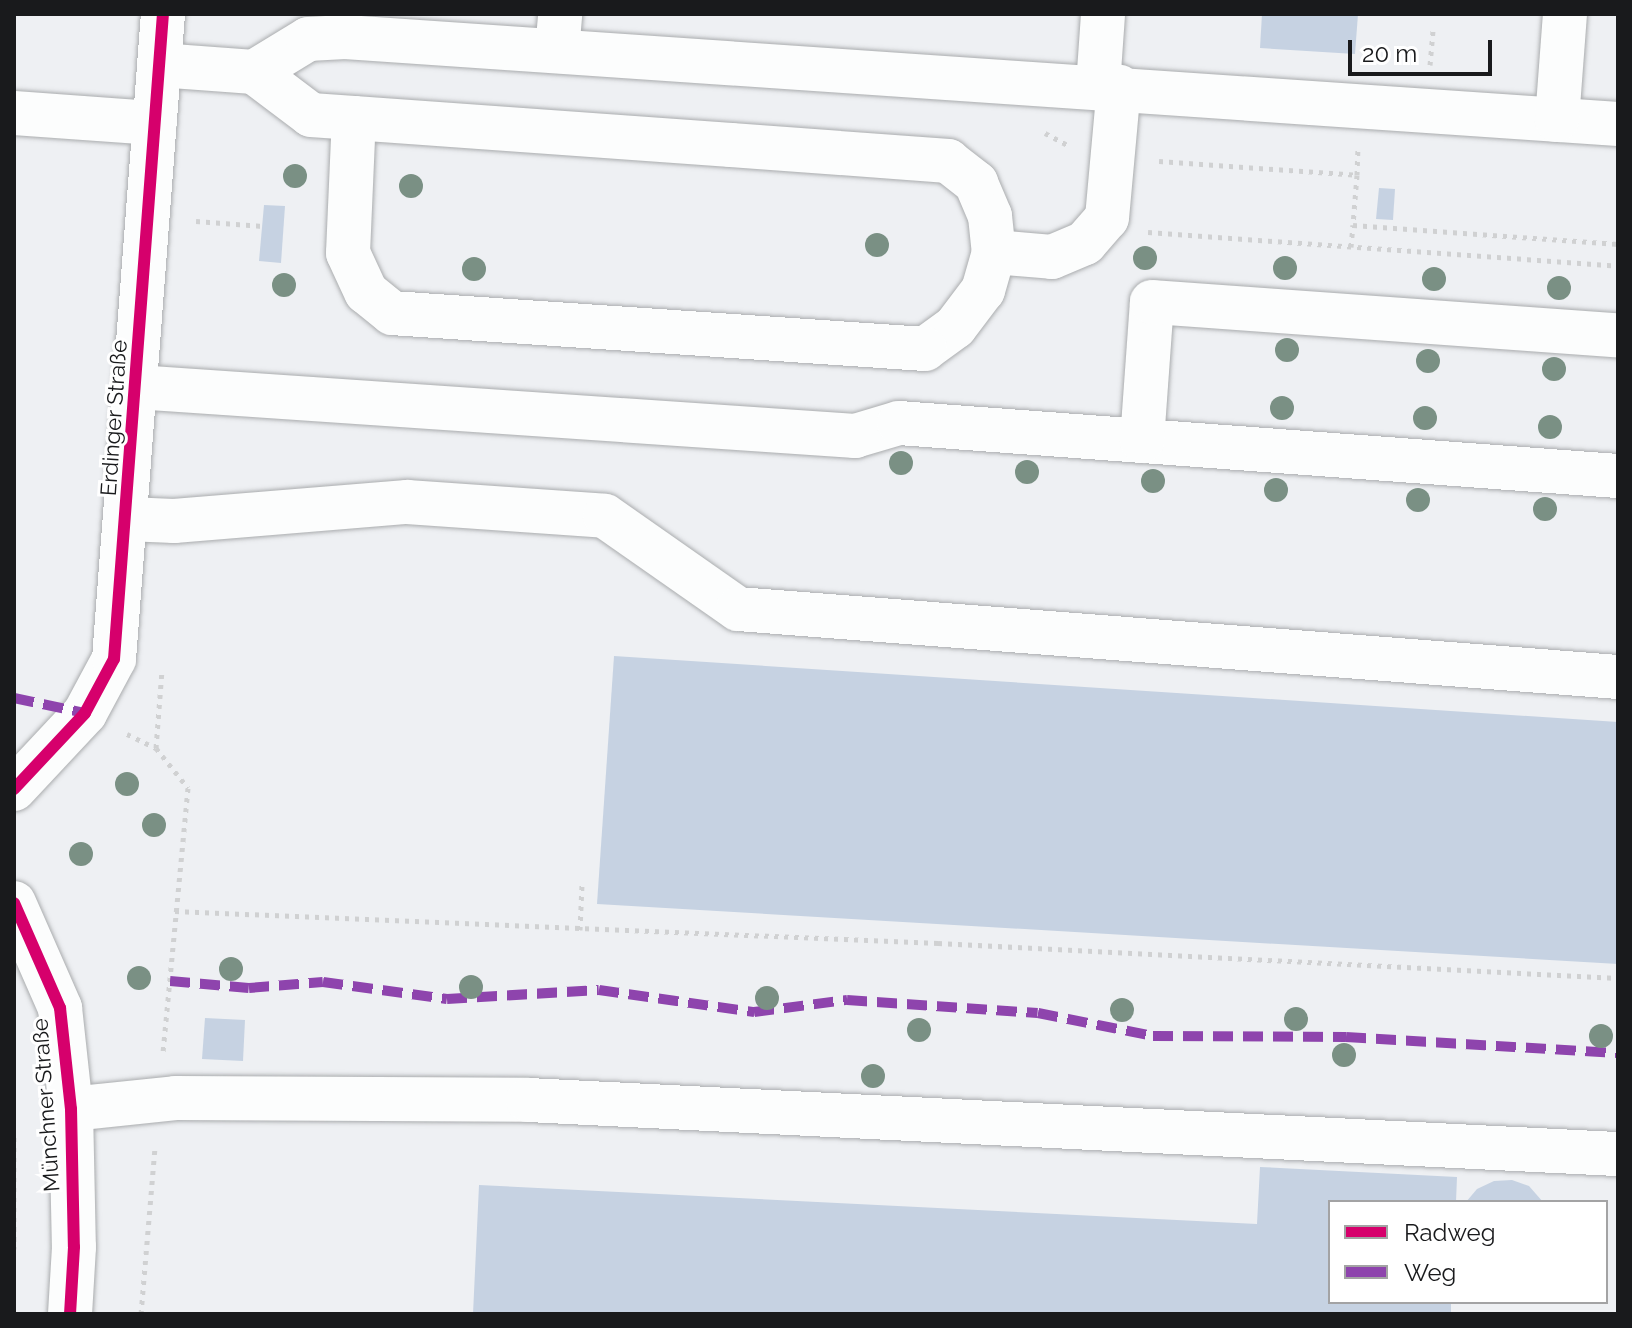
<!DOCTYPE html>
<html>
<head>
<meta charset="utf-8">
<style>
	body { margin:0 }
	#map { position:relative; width:1632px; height:1328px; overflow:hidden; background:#eef0f3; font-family:Raleway,sans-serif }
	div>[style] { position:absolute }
	.building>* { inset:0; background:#c6d2e2 }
	.path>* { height:5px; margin-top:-2.5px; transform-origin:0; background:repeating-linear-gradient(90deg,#d0d1d2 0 4px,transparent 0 10px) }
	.roads { filter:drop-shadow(0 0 2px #aaacae) drop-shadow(0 0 2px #aaacae) }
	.minor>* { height:44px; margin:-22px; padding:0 22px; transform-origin:22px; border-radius:22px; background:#fcfdfd }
	.quiet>* { height:10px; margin-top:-5px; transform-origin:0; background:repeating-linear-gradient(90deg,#8e44ad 0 20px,transparent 0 30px) }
	.cycleway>* { height:12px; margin:-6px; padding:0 6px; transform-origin:6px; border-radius:6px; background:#d6006c }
	.trees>* { width:24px; height:24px; margin:-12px; border-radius:50%; background:#7a9084 }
	span { translate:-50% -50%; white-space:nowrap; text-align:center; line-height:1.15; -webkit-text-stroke:6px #fff; paint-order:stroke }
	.street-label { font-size:22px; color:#191a1c }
	.frame { position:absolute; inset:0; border:16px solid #191a1c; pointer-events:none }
	.legend { position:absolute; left:1328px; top:1200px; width:280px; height:104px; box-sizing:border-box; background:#fff; border:2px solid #a3a3a4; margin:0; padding:10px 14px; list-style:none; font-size:24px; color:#191a1c }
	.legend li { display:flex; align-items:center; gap:16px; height:40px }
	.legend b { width:40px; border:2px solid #a3a3a4 }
	.scale { position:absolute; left:1348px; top:40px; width:144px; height:36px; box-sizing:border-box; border:4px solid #191a1c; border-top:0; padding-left:10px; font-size:24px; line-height:28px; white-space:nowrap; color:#191a1c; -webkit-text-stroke:6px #fff; paint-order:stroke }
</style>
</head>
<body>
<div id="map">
	<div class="building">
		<div style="clip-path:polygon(1262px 14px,1358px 14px,1355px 54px,1260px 48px)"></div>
		<div style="clip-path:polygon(1379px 188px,1395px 189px,1393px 220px,1376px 219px)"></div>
		<div style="clip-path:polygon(264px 205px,285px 206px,281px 263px,259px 261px)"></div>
		<div style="clip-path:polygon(614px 656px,1618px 722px,1618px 964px,597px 904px)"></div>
		<div style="clip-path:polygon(205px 1018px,245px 1020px,243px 1061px,202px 1059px)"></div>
		<div style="clip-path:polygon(1260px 1167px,1457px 1177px,1456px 1202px,1330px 1202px,1330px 1302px,1451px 1302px,1451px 1314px,473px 1314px,479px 1185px,1257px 1224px)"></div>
		<div style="clip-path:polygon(1512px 1180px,1529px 1186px,1543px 1202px,1466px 1202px,1477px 1189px,1494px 1181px)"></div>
	</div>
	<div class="path">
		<div style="left:1430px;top:65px;width:38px;rotate:-85deg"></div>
		<div style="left:1045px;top:133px;width:26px;rotate:28deg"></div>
		<div style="left:1159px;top:161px;width:198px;rotate:4deg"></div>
		<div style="left:1357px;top:175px;width:25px;rotate:-88deg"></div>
		<div style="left:1357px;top:175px;width:50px;rotate:94.6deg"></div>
		<div style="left:1353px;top:225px;width:266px;rotate:4.1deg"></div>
		<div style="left:196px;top:221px;width:66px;rotate:4.3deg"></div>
		<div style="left:1148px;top:232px;width:471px;rotate:4.1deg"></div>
		<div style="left:1351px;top:247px;width:22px;rotate:-85deg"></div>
		<div style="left:127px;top:734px;width:32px;rotate:26deg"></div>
		<div style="left:156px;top:748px;width:51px;rotate:51.3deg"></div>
		<div style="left:188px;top:788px;width:267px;rotate:95.4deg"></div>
		<div style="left:156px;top:748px;width:78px;rotate:-85.6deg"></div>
		<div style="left:175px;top:911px;width:764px;rotate:2.4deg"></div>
		<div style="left:938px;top:943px;width:681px;rotate:2.95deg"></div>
		<div style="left:580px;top:930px;width:46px;rotate:-87.5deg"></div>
		<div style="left:14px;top:1137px;width:112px;rotate:90deg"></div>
		<div style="left:141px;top:1314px;width:167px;rotate:-85.2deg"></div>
	</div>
	<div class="roads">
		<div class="minor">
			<div style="left:557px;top:51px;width:37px;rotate:-85deg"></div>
			<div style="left:159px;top:65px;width:95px;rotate:4.2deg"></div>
			<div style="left:254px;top:72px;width:71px;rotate:37deg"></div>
			<div style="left:311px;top:115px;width:43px;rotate:4deg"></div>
			<div style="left:354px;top:118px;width:378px;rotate:4.1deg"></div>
			<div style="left:731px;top:145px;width:218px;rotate:4.2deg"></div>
			<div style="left:948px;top:161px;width:36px;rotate:38deg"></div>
			<div style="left:976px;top:183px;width:36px;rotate:67deg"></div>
			<div style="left:990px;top:216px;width:36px;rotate:84deg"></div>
			<div style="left:994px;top:252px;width:40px;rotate:106deg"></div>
			<div style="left:983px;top:290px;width:46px;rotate:127.1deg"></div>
			<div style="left:955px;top:327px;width:37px;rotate:144deg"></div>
			<div style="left:925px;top:349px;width:534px;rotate:-176.14deg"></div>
			<div style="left:392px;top:313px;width:33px;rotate:-141deg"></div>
			<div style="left:366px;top:292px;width:43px;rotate:-114.8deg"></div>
			<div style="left:348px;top:253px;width:135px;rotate:-87.5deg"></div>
			<div style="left:254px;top:72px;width:63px;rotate:-31.4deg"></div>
			<div style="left:308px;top:39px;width:37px;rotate:-3deg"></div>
			<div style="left:345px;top:37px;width:1276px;rotate:3.91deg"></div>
			<div style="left:1098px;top:86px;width:72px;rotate:-86deg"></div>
			<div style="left:14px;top:113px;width:141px;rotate:4.1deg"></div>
			<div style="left:1557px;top:120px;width:106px;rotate:-85.7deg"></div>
			<div style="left:994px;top:252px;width:58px;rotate:4.9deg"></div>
			<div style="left:1052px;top:257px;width:36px;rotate:-23deg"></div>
			<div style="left:1085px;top:243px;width:33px;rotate:-49deg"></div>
			<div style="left:1107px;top:218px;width:132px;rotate:-84.8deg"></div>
			<div style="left:136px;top:387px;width:721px;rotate:3.9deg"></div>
			<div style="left:855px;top:436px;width:46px;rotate:-16.5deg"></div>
			<div style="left:899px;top:423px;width:721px;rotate:4.22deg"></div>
			<div style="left:1142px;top:441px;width:139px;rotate:-85.9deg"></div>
			<div style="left:1152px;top:302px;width:467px;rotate:4.1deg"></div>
			<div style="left:127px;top:519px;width:47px;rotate:2.4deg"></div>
			<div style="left:174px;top:521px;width:234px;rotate:-4.7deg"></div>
			<div style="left:407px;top:502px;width:198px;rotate:4deg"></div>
			<div style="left:605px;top:516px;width:162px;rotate:35deg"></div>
			<div style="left:738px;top:609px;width:883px;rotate:4.42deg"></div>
			<div style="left:14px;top:789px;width:104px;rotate:-46.9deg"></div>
			<div style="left:85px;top:713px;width:61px;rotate:-61.8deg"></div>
			<div style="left:114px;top:659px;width:647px;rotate:-85.66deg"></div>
			<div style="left:14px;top:903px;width:115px;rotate:66.3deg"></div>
			<div style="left:60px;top:1008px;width:102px;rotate:83.8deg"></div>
			<div style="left:71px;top:1109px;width:138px;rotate:88.8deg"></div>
			<div style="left:74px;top:1247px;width:67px;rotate:93.4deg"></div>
			<div style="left:71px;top:1109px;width:105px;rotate:-6deg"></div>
			<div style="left:175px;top:1098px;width:353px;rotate:0.3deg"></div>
			<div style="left:528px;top:1100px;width:1091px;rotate:2.84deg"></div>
		</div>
	</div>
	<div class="quiet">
		<div style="left:14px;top:698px;width:73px;rotate:11.9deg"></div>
		<div style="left:170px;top:981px;width:79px;rotate:5.1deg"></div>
		<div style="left:249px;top:988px;width:74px;rotate:-4.6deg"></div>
		<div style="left:323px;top:982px;width:125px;rotate:7.8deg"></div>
		<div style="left:447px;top:999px;width:152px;rotate:-3.4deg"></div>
		<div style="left:599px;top:990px;width:157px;rotate:8.1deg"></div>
		<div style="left:754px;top:1012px;width:94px;rotate:-7.4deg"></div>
		<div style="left:847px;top:1000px;width:191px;rotate:3.9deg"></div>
		<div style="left:1038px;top:1013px;width:117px;rotate:11.3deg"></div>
		<div style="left:1153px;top:1036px;width:193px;rotate:0.3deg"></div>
		<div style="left:1346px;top:1037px;width:272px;rotate:3.4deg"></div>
	</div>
	<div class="cycleway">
		<div style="left:14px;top:789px;width:104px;rotate:-46.9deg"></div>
		<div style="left:85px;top:713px;width:61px;rotate:-61.8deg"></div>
		<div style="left:114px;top:659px;width:647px;rotate:-85.66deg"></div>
		<div style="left:14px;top:903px;width:115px;rotate:66.3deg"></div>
		<div style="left:60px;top:1008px;width:102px;rotate:83.8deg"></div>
		<div style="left:71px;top:1109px;width:138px;rotate:88.8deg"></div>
		<div style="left:74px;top:1247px;width:67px;rotate:93.4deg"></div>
	</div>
	<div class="trees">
		<div style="left:295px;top:176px"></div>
		<div style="left:411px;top:186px"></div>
		<div style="left:877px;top:245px"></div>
		<div style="left:1145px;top:258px"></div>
		<div style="left:1285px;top:268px"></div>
		<div style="left:474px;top:269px"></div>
		<div style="left:1434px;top:279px"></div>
		<div style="left:284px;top:285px"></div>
		<div style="left:1559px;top:288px"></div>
		<div style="left:1287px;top:350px"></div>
		<div style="left:1428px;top:361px"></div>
		<div style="left:1554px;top:369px"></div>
		<div style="left:1282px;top:408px"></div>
		<div style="left:1425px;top:418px"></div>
		<div style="left:1550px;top:427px"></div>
		<div style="left:901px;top:463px"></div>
		<div style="left:1027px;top:472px"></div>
		<div style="left:1153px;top:481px"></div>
		<div style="left:1276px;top:490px"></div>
		<div style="left:1418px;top:500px"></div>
		<div style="left:1545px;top:509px"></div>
		<div style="left:127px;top:784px"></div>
		<div style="left:154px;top:825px"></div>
		<div style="left:81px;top:854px"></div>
		<div style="left:231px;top:969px"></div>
		<div style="left:139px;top:978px"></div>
		<div style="left:471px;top:987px"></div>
		<div style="left:767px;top:998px"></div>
		<div style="left:1122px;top:1010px"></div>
		<div style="left:1296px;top:1019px"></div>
		<div style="left:919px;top:1030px"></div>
		<div style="left:1601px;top:1036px"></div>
		<div style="left:1344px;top:1055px"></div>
		<div style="left:873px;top:1076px"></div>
	</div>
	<div class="street-label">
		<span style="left:114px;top:418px;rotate:-86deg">Erdinger Straße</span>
		<span style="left:46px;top:1105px;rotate:-94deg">Münchner Straße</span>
	</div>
	<div class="frame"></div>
	<ul class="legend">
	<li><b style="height:10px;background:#d6006c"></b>Radweg</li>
	<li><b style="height:10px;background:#8e44ad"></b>Weg</li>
	</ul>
	<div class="scale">20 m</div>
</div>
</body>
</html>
